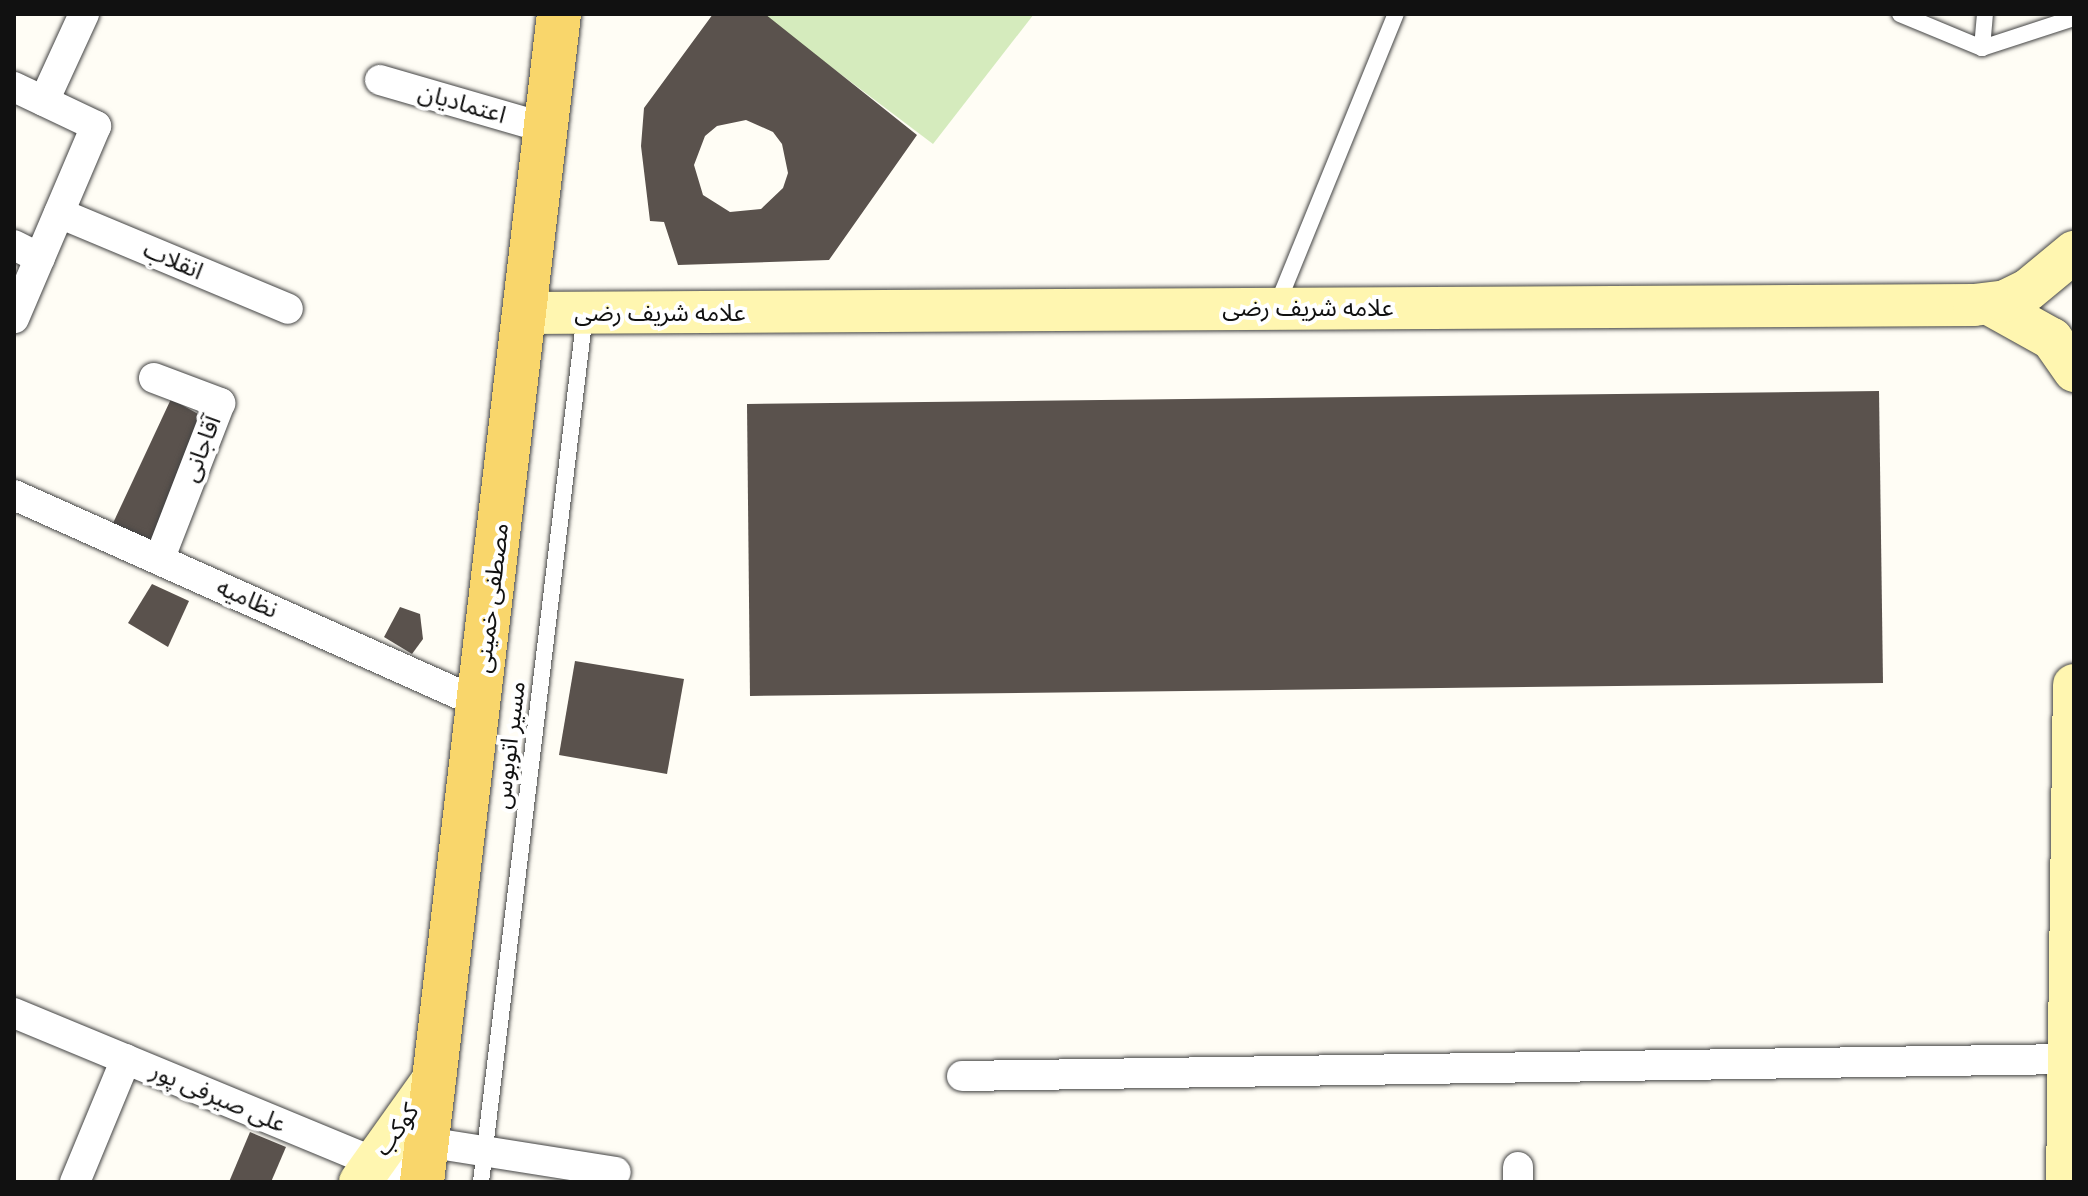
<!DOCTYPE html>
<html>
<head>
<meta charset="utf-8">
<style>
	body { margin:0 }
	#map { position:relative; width:2088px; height:1196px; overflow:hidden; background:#fffdf5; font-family:"Times New Roman","Noto Sans Arabic",serif }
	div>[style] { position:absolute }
	.green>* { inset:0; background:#d5ebbd }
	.building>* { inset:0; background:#5a524d }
	.roads { filter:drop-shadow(0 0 2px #444) drop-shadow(0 0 2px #444) }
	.lane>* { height:16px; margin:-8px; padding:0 8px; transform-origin:8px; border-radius:8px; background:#fff }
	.street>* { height:30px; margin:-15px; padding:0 15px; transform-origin:15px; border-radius:15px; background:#fff }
	.secondary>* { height:42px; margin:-21px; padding:0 21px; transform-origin:21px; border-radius:21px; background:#fff6b0 }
	.primary>* { height:44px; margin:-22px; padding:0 22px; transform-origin:22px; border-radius:22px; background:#f9d66b }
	span { translate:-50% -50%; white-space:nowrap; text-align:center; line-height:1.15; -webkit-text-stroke:8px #fff; paint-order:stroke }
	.street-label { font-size:24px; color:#111 }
	.frame { position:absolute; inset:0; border:16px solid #111; pointer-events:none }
</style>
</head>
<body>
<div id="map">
	<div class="green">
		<div style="clip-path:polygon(761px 14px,1034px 14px,933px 144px)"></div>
	</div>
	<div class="building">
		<div style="clip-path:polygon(evenodd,713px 14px,765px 14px,917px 135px,829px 260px,678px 265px,664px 222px,650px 221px,641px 146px,644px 108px,713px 14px,746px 120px,773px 132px,782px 144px,788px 173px,783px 188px,761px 209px,730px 212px,703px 195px,694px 165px,705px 136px,717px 126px,746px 120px)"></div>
		<div style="clip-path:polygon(1879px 391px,1883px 683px,750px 696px,747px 404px)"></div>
		<div style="clip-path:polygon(171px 399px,211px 421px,157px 557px,107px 536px)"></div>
		<div style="clip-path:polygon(152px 584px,189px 601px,168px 647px,128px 623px)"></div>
		<div style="clip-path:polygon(400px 607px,420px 614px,423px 639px,412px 654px,384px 637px)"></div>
		<div style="clip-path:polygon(575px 661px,684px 679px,667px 774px,559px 755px)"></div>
		<div style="clip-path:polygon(250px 1132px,286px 1147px,271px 1182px,229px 1182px)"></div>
	</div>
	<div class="roads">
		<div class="lane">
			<div style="left:1900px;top:14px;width:89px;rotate:22.5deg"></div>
			<div style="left:1982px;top:48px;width:97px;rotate:-18.1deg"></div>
			<div style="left:1982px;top:48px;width:34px;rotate:-85deg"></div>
			<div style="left:1277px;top:305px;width:314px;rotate:-67.8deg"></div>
			<div style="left:481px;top:1182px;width:874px;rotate:-83.17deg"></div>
		</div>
		<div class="street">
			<div style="left:380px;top:80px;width:172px;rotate:16.2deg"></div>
			<div style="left:14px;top:87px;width:91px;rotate:25.4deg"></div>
			<div style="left:96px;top:126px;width:209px;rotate:113.1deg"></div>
			<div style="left:44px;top:101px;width:96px;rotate:-65.3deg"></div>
			<div style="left:59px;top:213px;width:248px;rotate:22.7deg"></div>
			<div style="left:14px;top:245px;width:29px;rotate:27deg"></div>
			<div style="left:154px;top:378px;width:71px;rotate:20.7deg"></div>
			<div style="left:220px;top:403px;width:168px;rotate:111.2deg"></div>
			<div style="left:14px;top:495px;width:509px;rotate:24.1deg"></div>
			<div style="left:14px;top:1013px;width:442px;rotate:22.5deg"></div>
			<div style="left:962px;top:1076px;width:1103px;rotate:-0.88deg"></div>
			<div style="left:426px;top:1142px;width:192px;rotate:9deg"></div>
			<div style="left:1518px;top:1167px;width:15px;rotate:90deg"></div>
			<div style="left:75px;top:1182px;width:133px;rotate:-67.5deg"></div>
		</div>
		<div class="secondary">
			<div style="left:1989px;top:304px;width:72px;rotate:29.1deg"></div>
			<div style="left:2052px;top:339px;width:39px;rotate:55deg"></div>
			<div style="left:526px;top:313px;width:1448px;rotate:-0.32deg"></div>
			<div style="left:1974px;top:305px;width:31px;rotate:-7deg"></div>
			<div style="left:2005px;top:301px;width:25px;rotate:-26deg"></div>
			<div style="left:2028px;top:290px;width:60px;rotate:-39.6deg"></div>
			<div style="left:360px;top:1182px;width:129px;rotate:-54.5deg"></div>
			<div style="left:2067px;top:1182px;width:497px;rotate:-89.2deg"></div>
		</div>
		<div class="primary">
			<div style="left:422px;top:1182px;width:1176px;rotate:-83.31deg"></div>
		</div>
	</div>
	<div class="street-label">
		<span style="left:462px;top:104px;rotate:16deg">اعتمادیان</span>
		<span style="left:173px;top:261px;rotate:23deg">انقلاب</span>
		<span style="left:1308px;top:309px">علامه شریف رضی</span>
		<span style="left:660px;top:314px">علامه شریف رضی</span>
		<span style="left:202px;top:449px;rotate:-69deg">آقاجانی</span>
		<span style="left:492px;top:598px;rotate:-83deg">مصطفی خمینی</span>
		<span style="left:247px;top:599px;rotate:24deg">نظامیه</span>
		<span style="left:510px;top:745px;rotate:-83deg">مسیر اتوبوس</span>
		<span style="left:218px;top:1098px;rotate:23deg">علی صیرفی پور</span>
		<span style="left:397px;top:1130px;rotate:-54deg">کوکب</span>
	</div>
	<div class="frame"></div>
</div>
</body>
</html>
